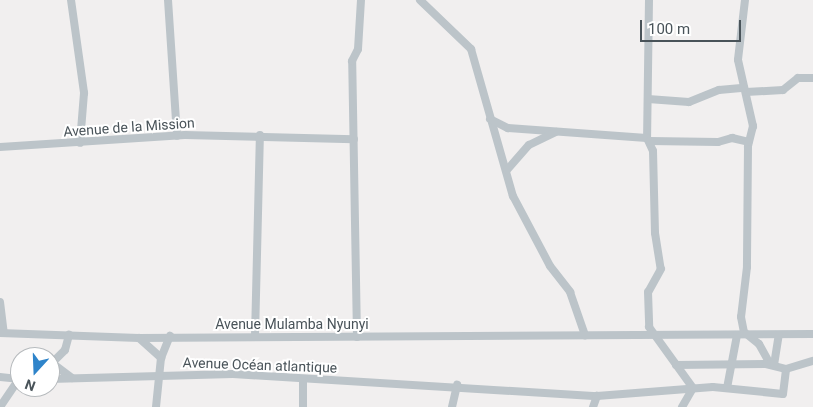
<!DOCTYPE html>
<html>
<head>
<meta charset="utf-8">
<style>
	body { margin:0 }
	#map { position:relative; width:813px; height:407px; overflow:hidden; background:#f1efef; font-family:Roboto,sans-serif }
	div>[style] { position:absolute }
	.minor>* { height:8px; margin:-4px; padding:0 4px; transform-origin:4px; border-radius:4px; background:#bcc4c9 }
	span { translate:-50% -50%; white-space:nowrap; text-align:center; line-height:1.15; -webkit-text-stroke:4px #fff; paint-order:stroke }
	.street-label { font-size:14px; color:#495359 }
	.north { position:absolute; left:10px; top:347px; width:50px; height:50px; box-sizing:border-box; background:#fff; border:1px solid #b6babd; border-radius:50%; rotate:200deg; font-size:14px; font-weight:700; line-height:20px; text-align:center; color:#495359 }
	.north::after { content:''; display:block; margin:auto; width:18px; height:22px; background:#2f84ca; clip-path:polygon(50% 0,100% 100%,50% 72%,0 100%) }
	.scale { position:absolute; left:640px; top:20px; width:101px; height:22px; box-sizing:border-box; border:2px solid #495359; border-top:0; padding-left:6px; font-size:15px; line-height:18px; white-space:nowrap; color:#495359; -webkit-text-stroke:4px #fff; paint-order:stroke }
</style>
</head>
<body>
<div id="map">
	<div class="minor">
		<div style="left:71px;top:0;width:94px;rotate:82deg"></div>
		<div style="left:84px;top:93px;width:50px;rotate:94.6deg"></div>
		<div style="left:168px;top:0;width:136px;rotate:86.2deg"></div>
		<div style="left:420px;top:0;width:71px;rotate:43.9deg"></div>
		<div style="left:471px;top:49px;width:153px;rotate:74.1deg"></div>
		<div style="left:513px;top:196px;width:79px;rotate:62.1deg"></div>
		<div style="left:550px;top:266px;width:33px;rotate:52deg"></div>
		<div style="left:570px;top:292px;width:46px;rotate:70.8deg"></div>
		<div style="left:649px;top:0;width:138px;rotate:90.8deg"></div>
		<div style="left:647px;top:138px;width:14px;rotate:65deg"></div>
		<div style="left:653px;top:151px;width:82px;rotate:88.6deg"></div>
		<div style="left:655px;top:233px;width:36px;rotate:81deg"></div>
		<div style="left:661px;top:269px;width:26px;rotate:119deg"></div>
		<div style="left:648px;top:292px;width:35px;rotate:88deg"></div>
		<div style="left:649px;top:327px;width:75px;rotate:54.2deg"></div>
		<div style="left:693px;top:388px;width:22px;rotate:120deg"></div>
		<div style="left:745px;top:0;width:60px;rotate:96.7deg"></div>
		<div style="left:738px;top:60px;width:68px;rotate:77.2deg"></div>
		<div style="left:753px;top:126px;width:21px;rotate:104deg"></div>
		<div style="left:748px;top:146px;width:121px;rotate:90.5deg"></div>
		<div style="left:747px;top:267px;width:50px;rotate:96.8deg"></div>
		<div style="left:741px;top:317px;width:15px;rotate:79deg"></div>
		<div style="left:744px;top:332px;width:19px;rotate:39deg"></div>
		<div style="left:759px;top:344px;width:23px;rotate:61deg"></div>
		<div style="left:746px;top:92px;width:37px;rotate:-3deg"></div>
		<div style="left:783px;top:90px;width:19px;rotate:-39deg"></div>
		<div style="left:798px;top:78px;width:15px"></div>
		<div style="left:648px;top:99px;width:41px;rotate:4.2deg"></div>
		<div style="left:689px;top:102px;width:32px;rotate:-22deg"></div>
		<div style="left:719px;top:90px;width:25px;rotate:-5deg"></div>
		<div style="left:490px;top:119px;width:20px;rotate:27deg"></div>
		<div style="left:508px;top:128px;width:139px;rotate:4.1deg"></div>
		<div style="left:650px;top:141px;width:68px;rotate:0.8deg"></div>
		<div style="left:718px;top:142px;width:15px;rotate:-16deg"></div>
		<div style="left:732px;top:138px;width:17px;rotate:13deg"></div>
		<div style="left:0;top:147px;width:185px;rotate:-3.7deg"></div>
		<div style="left:185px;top:135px;width:169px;rotate:1.4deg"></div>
		<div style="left:507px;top:170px;width:33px;rotate:-49deg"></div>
		<div style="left:529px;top:145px;width:30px;rotate:-26deg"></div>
		<div style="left:0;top:302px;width:31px;rotate:83deg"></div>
		<div style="left:0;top:333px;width:139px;rotate:2.1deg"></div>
		<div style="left:139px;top:338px;width:674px;rotate:-0.34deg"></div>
		<div style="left:255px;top:336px;width:201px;rotate:-88.6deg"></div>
		<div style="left:357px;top:337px;width:276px;rotate:-91deg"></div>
		<div style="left:352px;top:61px;width:13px;rotate:-63deg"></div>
		<div style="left:358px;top:49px;width:49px;rotate:-86.5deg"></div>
		<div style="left:139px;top:338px;width:30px;rotate:42deg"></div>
		<div style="left:52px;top:363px;width:25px;rotate:37deg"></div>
		<div style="left:50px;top:365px;width:21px;rotate:-45deg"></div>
		<div style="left:65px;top:350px;width:16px;rotate:-75deg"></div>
		<div style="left:676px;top:365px;width:90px;rotate:-0.6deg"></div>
		<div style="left:766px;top:364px;width:21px;rotate:14deg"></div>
		<div style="left:774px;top:365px;width:30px;rotate:-81deg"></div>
		<div style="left:0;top:377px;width:18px;rotate:6deg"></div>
		<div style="left:50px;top:379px;width:183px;rotate:-1.6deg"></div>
		<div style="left:233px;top:374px;width:365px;rotate:3.5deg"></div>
		<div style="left:597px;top:396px;width:116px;rotate:-4.4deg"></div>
		<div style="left:713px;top:387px;width:70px;rotate:5.7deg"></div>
		<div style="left:783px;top:394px;width:25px;rotate:-83deg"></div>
		<div style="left:786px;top:369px;width:28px;rotate:-17deg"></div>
		<div style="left:303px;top:379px;width:28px;rotate:90deg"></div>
		<div style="left:727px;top:388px;width:54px;rotate:-79.3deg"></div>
		<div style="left:0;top:407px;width:36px;rotate:-56deg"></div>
		<div style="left:156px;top:407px;width:49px;rotate:-84.2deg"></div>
		<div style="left:161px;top:358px;width:24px;rotate:-68deg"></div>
		<div style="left:452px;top:407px;width:23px;rotate:-77deg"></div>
		<div style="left:593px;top:407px;width:12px;rotate:-70deg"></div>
	</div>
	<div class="street-label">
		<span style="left:129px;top:127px;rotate:-4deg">Avenue de la Mission</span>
		<span style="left:292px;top:324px">Avenue Mulamba Nyunyi</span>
		<span style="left:260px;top:365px;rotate:2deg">Avenue Océan atlantique</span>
	</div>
	<div class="north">N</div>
	<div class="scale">100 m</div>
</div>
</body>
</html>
